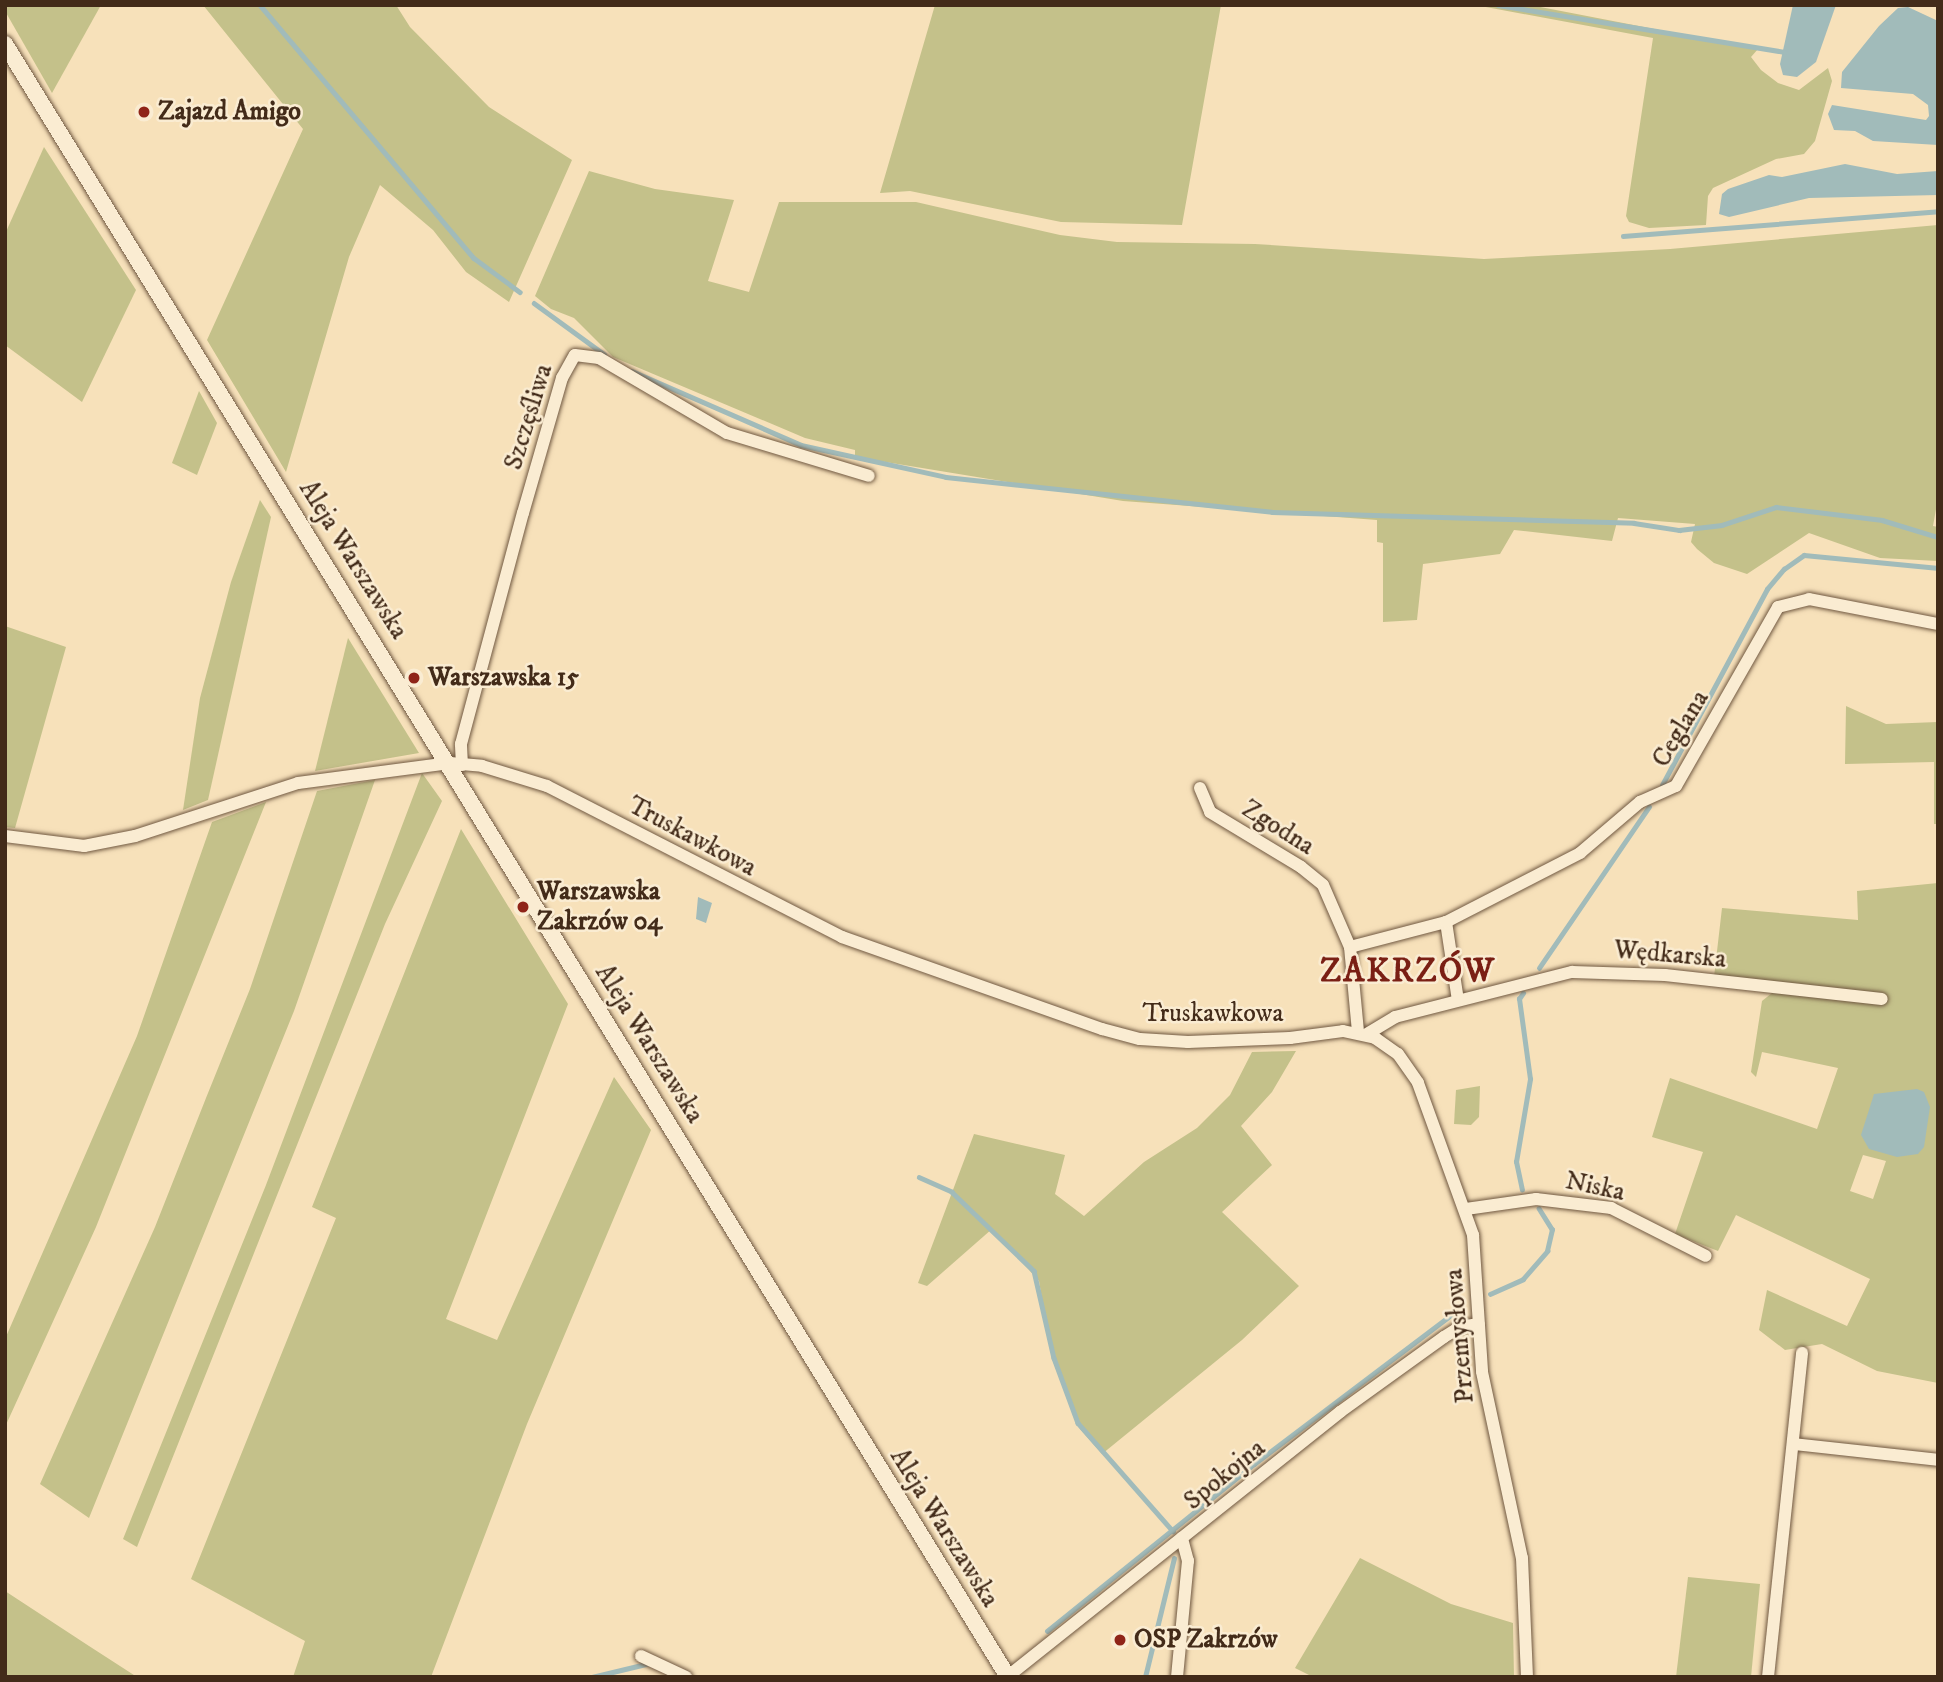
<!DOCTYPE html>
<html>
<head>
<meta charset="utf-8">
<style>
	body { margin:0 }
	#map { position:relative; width:1943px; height:1682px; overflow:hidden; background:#f7e1ba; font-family:"IM FELL DW Pica",serif }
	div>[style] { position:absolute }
	.green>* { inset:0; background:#c4c18a }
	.water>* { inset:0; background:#a1bbba }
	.stream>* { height:4.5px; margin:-2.25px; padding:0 2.25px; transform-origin:2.25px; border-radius:2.25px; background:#a1bbba }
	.roads { filter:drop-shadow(0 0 2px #705841) drop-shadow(0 0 2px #705841) }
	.minor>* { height:12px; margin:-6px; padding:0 6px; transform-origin:6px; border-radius:6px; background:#faecd2 }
	.tertiary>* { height:16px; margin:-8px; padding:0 8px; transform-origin:8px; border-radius:8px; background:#faecd2 }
	.dots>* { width:19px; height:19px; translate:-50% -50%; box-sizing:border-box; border:4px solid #faecd2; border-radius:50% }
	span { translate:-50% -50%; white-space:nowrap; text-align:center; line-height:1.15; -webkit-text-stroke:5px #faecd2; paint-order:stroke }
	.poi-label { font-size:26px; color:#432b19; font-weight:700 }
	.left { translate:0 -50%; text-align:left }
	.street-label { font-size:26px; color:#432b19 }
	.district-label { font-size:33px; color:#7a1f14; font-weight:700; letter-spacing:2px }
	.frame { position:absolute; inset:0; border:7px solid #432b19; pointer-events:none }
</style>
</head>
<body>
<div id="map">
	<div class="green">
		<div style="clip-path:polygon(5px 5px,101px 5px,52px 93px,5px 11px)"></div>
		<div style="clip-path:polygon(203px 5px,396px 5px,410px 27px,489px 107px,572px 160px,509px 302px,466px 272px,433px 230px,380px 185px,349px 257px,286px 472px,207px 340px,303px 129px)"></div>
		<div style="clip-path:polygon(935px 5px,1221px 5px,1182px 225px,1061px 222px,910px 191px,880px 193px)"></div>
		<div style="clip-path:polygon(1475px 5px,1530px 5px,1758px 49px,1751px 57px,1761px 70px,1778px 83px,1799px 90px,1828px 68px,1832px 81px,1815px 141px,1804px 154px,1776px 159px,1713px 188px,1708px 196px,1706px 225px,1649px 228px,1629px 222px,1626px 216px,1653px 38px)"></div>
		<div style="clip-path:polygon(44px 147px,136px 290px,82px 402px,5px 345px,5px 234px)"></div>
		<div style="clip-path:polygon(589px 171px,655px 189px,734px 200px,708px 281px,749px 292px,779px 202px,916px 202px,1060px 235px,1117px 242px,1255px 244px,1484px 259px,1670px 249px,1938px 225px,1938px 498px,1933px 526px,1938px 527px,1938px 561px,1880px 558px,1809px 533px,1747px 574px,1714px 563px,1697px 549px,1691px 542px,1695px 524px,1618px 518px,1612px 541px,1514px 530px,1500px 554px,1423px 564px,1417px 620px,1383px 622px,1383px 543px,1377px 542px,1377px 520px,1123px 501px,855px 457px,855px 450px,805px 438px,613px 357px,574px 318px,551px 309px,535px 296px)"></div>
		<div style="clip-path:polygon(199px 391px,217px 423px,197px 475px,172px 463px)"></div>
		<div style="clip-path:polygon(260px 500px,271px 517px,208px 800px,183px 810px,200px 698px,231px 582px)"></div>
		<div style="clip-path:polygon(5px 626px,66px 647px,15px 828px,5px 827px)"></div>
		<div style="clip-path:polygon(348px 638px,419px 753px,315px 771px)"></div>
		<div style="clip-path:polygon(1846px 706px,1886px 724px,1938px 722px,1938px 824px,1934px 824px,1934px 762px,1845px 764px)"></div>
		<div style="clip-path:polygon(422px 773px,442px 801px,385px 924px,137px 1547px,123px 1539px,266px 1185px)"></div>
		<div style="clip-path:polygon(375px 780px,294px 1011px,89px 1518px,40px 1484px,155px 1227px,206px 1098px,250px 989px,317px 791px)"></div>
		<div style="clip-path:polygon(266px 802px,96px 1227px,5px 1427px,5px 1339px,137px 1036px,212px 822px)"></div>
		<div style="clip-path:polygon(461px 829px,568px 1004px,446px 1319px,497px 1340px,614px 1077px,651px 1130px,527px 1424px,431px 1677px,293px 1677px,305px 1641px,191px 1579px,336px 1218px,312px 1207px)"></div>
		<div style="clip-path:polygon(evenodd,1938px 883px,1938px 1383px,1877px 1371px,1822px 1344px,1785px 1350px,1759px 1330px,1767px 1290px,1847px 1326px,1870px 1279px,1736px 1215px,1718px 1251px,1675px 1234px,1703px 1152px,1652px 1137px,1670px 1078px,1817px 1129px,1838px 1068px,1762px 1052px,1756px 1077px,1751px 1072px,1762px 1001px,1772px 993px,1714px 977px,1722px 908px,1858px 920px,1857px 891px,1938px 883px,1863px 1155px,1886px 1161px,1873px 1199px,1850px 1191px,1863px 1155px)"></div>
		<div style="clip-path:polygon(1296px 1051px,1272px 1092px,1241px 1126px,1272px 1165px,1222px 1212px,1299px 1286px,1242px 1340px,1102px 1454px,1080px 1429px,1052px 1359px,1039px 1281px,992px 1229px,927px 1286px,918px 1283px,974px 1134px,1065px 1155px,1055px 1194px,1084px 1216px,1144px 1162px,1197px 1128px,1230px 1095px,1252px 1052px)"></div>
		<div style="clip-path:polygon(1480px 1086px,1479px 1117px,1471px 1125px,1454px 1124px,1456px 1090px)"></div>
		<div style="clip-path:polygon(1360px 1558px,1451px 1604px,1513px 1623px,1514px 1677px,1313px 1677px,1295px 1668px)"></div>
		<div style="clip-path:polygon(1688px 1577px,1760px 1584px,1751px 1677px,1676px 1677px)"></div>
		<div style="clip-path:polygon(5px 1591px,89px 1646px,137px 1677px,5px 1677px)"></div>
	</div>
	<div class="water">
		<div style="clip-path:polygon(1793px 5px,1836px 5px,1816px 62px,1797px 77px,1783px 75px,1780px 64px)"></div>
		<div style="clip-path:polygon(1908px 7px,1938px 21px,1938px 145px,1873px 141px,1855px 131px,1834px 130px,1828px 114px,1832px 105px,1926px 120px,1929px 116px,1928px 105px,1913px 94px,1841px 88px,1842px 72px,1879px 26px,1898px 8px)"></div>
		<div style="clip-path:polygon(1845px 164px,1897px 174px,1938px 171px,1938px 195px,1809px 198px,1729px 217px,1719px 214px,1722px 194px,1728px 189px,1769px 175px,1782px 177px)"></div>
		<div style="clip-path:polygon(698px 897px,712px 903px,706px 923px,696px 919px)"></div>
		<div style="clip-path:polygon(1917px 1089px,1924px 1092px,1930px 1107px,1924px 1147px,1918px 1154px,1897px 1157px,1869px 1149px,1861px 1135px,1874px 1094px)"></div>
	</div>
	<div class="stream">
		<div style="left:260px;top:5px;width:331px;rotate:49.8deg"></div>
		<div style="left:474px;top:258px;width:57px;rotate:36.5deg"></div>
		<div style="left:1498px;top:5px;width:290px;rotate:9.3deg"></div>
		<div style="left:1623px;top:236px;width:316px;rotate:-4.5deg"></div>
		<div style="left:534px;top:303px;width:87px;rotate:36.1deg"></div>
		<div style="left:632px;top:371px;width:184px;rotate:23.6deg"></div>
		<div style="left:801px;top:445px;width:148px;rotate:12.4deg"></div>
		<div style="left:946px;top:477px;width:328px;rotate:6.1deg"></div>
		<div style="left:1272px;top:512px;width:362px;rotate:1.7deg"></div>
		<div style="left:1634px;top:523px;width:46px;rotate:8.8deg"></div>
		<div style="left:1679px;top:530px;width:43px;rotate:-6.6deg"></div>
		<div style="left:1722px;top:525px;width:57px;rotate:-18.4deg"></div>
		<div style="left:1776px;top:507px;width:107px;rotate:7deg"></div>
		<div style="left:1882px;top:520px;width:59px;rotate:16.9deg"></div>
		<div style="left:1662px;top:785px;width:222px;rotate:-61.8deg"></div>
		<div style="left:1767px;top:589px;width:26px;rotate:-50deg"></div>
		<div style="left:1784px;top:569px;width:24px;rotate:-35deg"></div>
		<div style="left:1804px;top:555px;width:135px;rotate:5.5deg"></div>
		<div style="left:1539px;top:968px;width:195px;rotate:-55.7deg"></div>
		<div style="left:919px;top:1177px;width:36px;rotate:24deg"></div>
		<div style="left:952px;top:1192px;width:114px;rotate:43.9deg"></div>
		<div style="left:1034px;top:1271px;width:89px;rotate:77.1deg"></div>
		<div style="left:1054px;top:1358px;width:69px;rotate:69.7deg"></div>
		<div style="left:1078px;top:1423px;width:144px;rotate:48.7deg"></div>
		<div style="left:1522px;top:1190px;width:29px;rotate:-102deg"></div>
		<div style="left:1516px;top:1162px;width:84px;rotate:-80.4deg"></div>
		<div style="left:1530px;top:1079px;width:81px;rotate:-97.8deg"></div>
		<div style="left:1519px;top:999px;width:7px;rotate:-56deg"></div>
		<div style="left:1490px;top:1294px;width:36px;rotate:-24deg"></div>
		<div style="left:1523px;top:1279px;width:37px;rotate:-49deg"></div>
		<div style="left:1547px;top:1251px;width:22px;rotate:-77deg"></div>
		<div style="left:1552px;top:1230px;width:25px;rotate:-122deg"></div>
		<div style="left:1047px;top:1631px;width:266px;rotate:-38.9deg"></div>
		<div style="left:1254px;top:1464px;width:258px;rotate:-37.1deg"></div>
		<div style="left:592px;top:1677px;width:56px;rotate:-13.5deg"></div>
		<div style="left:1145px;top:1677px;width:122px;rotate:-76.3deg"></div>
	</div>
	<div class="roads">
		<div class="minor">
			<div style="left:462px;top:765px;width:21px;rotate:-93deg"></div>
			<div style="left:461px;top:744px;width:239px;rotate:-75deg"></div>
			<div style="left:523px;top:513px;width:141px;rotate:-73.9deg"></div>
			<div style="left:562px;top:378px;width:26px;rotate:-61deg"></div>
			<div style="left:575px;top:355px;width:24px;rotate:7deg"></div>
			<div style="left:599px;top:358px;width:148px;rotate:30.4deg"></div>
			<div style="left:727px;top:433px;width:148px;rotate:16.8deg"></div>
			<div style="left:1200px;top:788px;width:26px;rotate:67deg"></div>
			<div style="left:1210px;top:812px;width:106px;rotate:31.1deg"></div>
			<div style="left:1301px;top:867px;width:28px;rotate:39deg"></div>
			<div style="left:1323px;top:885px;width:68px;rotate:66.5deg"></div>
			<div style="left:1350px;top:947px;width:85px;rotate:84.6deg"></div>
			<div style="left:5px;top:836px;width:80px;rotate:7.2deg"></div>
			<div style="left:84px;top:846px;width:52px;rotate:-11.1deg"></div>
			<div style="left:135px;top:836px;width:171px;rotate:-18deg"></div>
			<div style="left:298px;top:783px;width:153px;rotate:-7.5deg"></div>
			<div style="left:450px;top:763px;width:32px;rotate:5deg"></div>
			<div style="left:482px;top:766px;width:68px;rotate:17.1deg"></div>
			<div style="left:547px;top:786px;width:331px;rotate:27.1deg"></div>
			<div style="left:842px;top:937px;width:276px;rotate:19.5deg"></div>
			<div style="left:1102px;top:1029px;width:39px;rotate:15deg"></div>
			<div style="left:1140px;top:1039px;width:48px;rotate:3.6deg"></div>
			<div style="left:1188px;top:1042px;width:102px;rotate:-2.2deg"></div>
			<div style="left:1290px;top:1038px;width:53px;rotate:-7.5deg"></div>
			<div style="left:1343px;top:1031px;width:33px;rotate:12deg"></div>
			<div style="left:1375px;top:1038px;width:28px;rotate:35deg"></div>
			<div style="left:1398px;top:1054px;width:35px;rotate:55deg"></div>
			<div style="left:1418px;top:1083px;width:162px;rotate:70.1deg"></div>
			<div style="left:1473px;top:1235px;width:137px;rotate:86.2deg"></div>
			<div style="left:1482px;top:1372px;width:190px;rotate:77.9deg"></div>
			<div style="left:1522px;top:1558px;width:119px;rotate:87.6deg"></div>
			<div style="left:1446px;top:922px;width:79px;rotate:81.3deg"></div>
			<div style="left:1350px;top:947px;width:99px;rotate:-14.6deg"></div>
			<div style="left:1446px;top:922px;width:151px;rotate:-27.2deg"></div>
			<div style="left:1580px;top:853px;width:79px;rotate:-40.4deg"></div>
			<div style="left:1640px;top:802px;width:39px;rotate:-24deg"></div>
			<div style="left:1676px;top:786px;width:206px;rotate:-60.3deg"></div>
			<div style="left:1778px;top:607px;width:32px;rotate:-14deg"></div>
			<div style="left:1809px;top:599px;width:131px;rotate:11deg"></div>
			<div style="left:1367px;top:1034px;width:33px;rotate:-31deg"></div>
			<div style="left:1395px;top:1017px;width:183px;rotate:-14.3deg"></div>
			<div style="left:1572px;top:972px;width:93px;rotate:1.8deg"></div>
			<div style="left:1665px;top:975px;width:218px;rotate:6.3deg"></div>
			<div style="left:1466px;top:1209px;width:71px;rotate:-8.1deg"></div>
			<div style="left:1536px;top:1199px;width:76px;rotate:6.8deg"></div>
			<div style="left:1611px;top:1208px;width:106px;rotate:26.8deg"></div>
			<div style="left:1794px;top:1444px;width:145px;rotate:6.3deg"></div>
			<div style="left:641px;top:1656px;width:50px;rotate:25deg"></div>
			<div style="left:1007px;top:1677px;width:426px;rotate:-38.5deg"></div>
			<div style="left:1340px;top:1412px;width:128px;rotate:-35.8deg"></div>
			<div style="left:1444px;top:1337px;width:19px;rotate:-32deg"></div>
			<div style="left:1460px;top:1327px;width:19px;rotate:-9deg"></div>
			<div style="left:1177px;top:1677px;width:117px;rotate:-84.6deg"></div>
			<div style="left:1188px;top:1561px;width:24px;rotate:-105deg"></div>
			<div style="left:1768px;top:1677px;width:326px;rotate:-84deg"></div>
		</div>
		<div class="tertiary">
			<div style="left:5px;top:44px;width:1916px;rotate:58.44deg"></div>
		</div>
	</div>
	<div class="dots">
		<div style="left:144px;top:112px;background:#8f2418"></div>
		<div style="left:414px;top:678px;background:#8f2418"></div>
		<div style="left:523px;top:907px;background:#8f2418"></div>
		<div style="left:1120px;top:1640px;background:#8f2418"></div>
	</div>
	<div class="poi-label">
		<span class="left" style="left:158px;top:112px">Zajazd Amigo</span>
		<span class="left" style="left:428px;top:678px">Warszawska 15</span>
		<span class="left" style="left:537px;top:907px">Warszawska<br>Zakrzów 04</span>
		<span class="left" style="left:1134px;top:1640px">OSP Zakrzów</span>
	</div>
	<div class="street-label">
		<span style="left:529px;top:417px;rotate:-73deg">Szczęśliwa</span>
		<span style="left:353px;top:560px;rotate:58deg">Aleja Warszawska</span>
		<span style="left:1681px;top:729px;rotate:-59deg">Ceglana</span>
		<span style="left:1278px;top:828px;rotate:32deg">Zgodna</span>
		<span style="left:692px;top:837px;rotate:28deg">Truskawkowa</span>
		<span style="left:1670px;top:955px;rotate:5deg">Wędkarska</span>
		<span style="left:1213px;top:1014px">Truskawkowa</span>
		<span style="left:649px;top:1044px;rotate:58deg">Aleja Warszawska</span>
		<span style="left:1595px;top:1187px;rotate:12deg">Niska</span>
		<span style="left:1460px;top:1336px;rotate:-95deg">Przemysłowa</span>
		<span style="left:1225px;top:1475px;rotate:-39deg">Spokojna</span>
		<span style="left:944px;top:1528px;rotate:58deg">Aleja Warszawska</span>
	</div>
	<div class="district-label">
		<span style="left:1408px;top:972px">ZAKRZÓW</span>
	</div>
	<div class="frame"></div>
</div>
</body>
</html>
